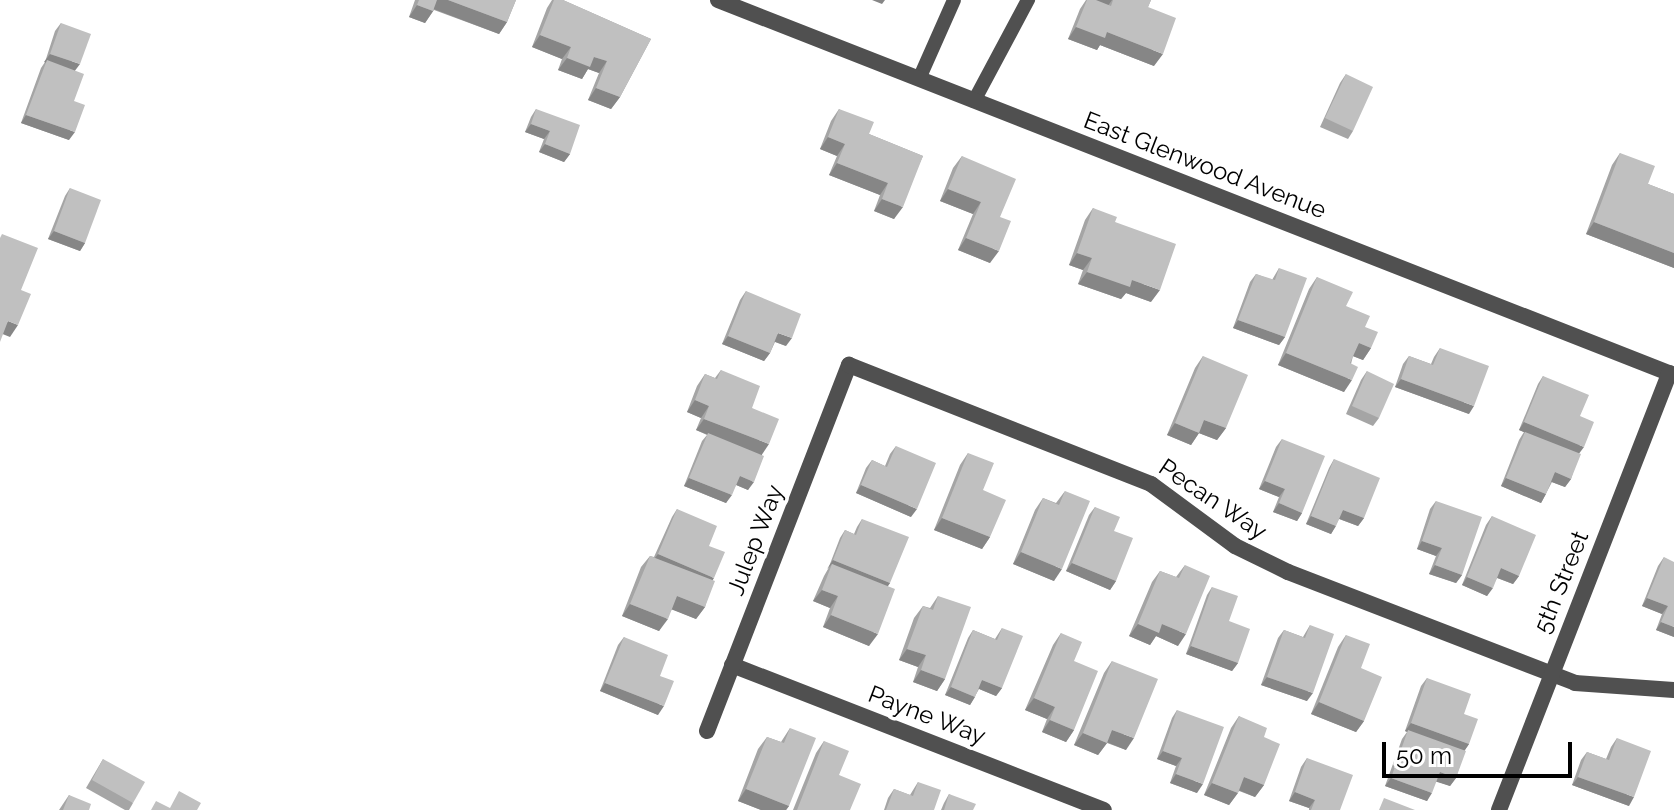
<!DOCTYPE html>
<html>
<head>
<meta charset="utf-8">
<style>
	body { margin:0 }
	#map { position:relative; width:1674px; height:810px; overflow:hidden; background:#fff; font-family:Raleway,sans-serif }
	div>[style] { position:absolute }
	.service>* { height:14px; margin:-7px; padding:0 7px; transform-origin:7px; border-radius:7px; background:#505050 }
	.minor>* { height:16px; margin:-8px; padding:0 8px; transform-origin:8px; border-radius:8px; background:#505050 }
	.wall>* { inset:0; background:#a5a5a5 }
	.shaded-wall>* { inset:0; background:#868686 }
	.building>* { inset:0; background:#c0c0c0 }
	span { translate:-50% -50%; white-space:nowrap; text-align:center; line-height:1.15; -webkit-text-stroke:7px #fff; paint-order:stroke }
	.street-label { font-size:24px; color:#000 }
	.scale { position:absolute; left:1382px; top:742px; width:190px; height:36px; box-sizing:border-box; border:4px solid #000; border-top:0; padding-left:10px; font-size:24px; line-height:28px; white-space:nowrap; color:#000; -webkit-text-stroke:6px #fff; paint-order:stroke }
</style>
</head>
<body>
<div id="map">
	<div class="service">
		<div style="left:919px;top:79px;width:86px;rotate:-66.1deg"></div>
		<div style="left:974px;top:101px;width:115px;rotate:-61.9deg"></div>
	</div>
	<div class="minor">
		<div style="left:718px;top:0;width:1027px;rotate:21.42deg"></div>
		<div style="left:732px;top:665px;width:399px;rotate:21.3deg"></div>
		<div style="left:707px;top:731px;width:393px;rotate:-68.8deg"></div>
		<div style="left:849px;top:365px;width:325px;rotate:21.5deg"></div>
		<div style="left:1151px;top:484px;width:104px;rotate:36.4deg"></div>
		<div style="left:1235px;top:546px;width:59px;rotate:26.1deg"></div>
		<div style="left:1288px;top:572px;width:308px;rotate:21.1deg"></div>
		<div style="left:1575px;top:683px;width:99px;rotate:4deg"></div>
		<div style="left:1499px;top:810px;width:469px;rotate:-68.7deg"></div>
	</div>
	<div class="wall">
		<div style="clip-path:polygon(415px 0,516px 0,507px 22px,499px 34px,434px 10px,425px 23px,409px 17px)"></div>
		<div style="clip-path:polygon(552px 0,563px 0,651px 39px,620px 97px,611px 109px,588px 100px,599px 73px,588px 69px,582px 79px,558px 70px,562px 59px,532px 47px,547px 8px)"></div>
		<div style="clip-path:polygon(1086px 0,1151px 0,1148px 7px,1154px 66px,1100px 45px,1097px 50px,1068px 39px,1080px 9px)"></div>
		<div style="clip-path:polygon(61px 23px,75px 71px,74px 101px,69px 140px,21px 123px,41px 68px,45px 62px,55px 31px)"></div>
		<div style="clip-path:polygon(1346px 74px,1353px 131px,1348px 139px,1320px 127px,1340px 83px)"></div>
		<div style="clip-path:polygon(536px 109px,570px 154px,564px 162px,539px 152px,544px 139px,525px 132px,531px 117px)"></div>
		<div style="clip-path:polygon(839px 109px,869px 134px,923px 156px,894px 219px,874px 211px,880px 195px,829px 175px,837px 156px,820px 149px,831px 121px)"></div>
		<div style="clip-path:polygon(1620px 153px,1648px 184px,1674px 194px,1674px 268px,1586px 234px,1612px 165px)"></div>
		<div style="clip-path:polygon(962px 156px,1000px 217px,990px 263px,958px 250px,973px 214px,940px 201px,953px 168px)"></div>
		<div style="clip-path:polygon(70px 188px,85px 243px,80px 251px,48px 239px,65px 196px)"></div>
		<div style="clip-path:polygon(1093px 208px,1115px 222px,1151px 302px,1126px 293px,1121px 299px,1078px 284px,1083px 270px,1069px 265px,1085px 220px)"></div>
		<div style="clip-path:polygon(1279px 268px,1285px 337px,1279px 345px,1233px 328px,1250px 282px,1256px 274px,1272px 280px)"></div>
		<div style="clip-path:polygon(1317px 277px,1365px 327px,1371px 348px,1363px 360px,1353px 356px,1344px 392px,1278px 365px,1309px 289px)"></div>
		<div style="clip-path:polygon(746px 291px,786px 346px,775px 342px,770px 353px,764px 361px,722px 344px,740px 300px)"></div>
		<div style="clip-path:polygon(1440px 348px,1469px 414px,1395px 387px,1403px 364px,1409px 356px,1431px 364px,1434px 357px)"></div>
		<div style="clip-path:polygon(1203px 356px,1226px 428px,1217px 440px,1199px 433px,1191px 445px,1167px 435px,1195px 368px)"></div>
		<div style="clip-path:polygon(721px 370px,752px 408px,762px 455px,748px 490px,736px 485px,726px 503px,684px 486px,702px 441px,707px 435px,696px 430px,701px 418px,687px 412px,697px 386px,705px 374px,715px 378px)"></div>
		<div style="clip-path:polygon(1367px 371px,1379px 418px,1373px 426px,1346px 414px,1361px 380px)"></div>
		<div style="clip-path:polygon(1543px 376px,1580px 416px,1579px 453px,1571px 479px,1565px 487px,1552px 482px,1541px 503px,1501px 486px,1519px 440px,1524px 432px,1519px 430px,1538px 384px)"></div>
		<div style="clip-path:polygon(1282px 439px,1302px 513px,1297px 521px,1273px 512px,1279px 497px,1259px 489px,1276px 447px)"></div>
		<div style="clip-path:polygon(896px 446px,911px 517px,856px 493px,866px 468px,872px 460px,885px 466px,890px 454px)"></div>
		<div style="clip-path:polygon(968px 453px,983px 490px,990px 537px,982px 549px,934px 530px,960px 465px)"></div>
		<div style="clip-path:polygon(1334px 459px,1364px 518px,1358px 526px,1339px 519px,1331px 534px,1306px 524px,1329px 468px)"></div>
		<div style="clip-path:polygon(1065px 491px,1054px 581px,1013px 564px,1035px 510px,1043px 498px,1056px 503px)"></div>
		<div style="clip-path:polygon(1436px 501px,1462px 575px,1456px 583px,1429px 574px,1436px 556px,1417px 549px,1430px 509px)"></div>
		<div style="clip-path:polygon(1095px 507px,1114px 531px,1116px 581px,1110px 590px,1066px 571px,1089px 515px)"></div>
		<div style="clip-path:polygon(677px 509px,709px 546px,712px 581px,705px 607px,696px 619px,672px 609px,659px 631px,622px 616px,641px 567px,650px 556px,654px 557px,672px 517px)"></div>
		<div style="clip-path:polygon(1492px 516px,1519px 576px,1513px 584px,1497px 578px,1487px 596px,1462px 585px,1486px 525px)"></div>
		<div style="clip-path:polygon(862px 519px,890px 583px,888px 586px,869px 646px,823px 627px,830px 608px,813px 601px,824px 576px,828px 569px,840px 538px,845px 530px,854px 534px,857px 527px)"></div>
		<div style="clip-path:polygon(1664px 557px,1674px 637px,1656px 630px,1662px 614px,1642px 606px,1658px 566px)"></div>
		<div style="clip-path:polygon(1185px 565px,1178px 646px,1156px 636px,1150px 645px,1129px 636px,1152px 582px,1160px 571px,1176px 577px)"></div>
		<div style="clip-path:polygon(1212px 587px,1229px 621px,1238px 663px,1232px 671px,1186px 654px,1207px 595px)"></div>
		<div style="clip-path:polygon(938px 596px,945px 679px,937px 691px,913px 682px,918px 667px,899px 660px,914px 618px,923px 606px,930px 608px)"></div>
		<div style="clip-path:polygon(1310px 625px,1307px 701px,1261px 685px,1278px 638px,1284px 630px,1303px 637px)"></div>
		<div style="clip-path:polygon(1002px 628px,1002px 688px,996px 696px,979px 689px,970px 705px,945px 695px,968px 638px,973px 630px,995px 639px)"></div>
		<div style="clip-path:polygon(1061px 633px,1074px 661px,1074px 730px,1066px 742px,1042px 732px,1047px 719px,1025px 710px,1053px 645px)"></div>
		<div style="clip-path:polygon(1346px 635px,1361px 668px,1364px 721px,1356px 732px,1311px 714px,1338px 647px)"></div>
		<div style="clip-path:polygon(624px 637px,660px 676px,658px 715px,600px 691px,618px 645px)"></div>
		<div style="clip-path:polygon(1112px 661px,1126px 750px,1107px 743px,1098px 755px,1074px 745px,1104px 673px)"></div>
		<div style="clip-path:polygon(1427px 678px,1464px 714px,1469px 744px,1464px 751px,1456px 778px,1450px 786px,1436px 781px,1427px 801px,1385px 786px,1402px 739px,1407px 732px,1405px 731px,1421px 686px)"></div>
		<div style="clip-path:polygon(1177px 710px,1197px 793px,1170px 783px,1176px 766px,1157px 759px,1172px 718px)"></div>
		<div style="clip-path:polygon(1239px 716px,1264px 737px,1264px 785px,1255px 797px,1239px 791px,1229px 805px,1204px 795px,1231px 728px)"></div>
		<div style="clip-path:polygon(790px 728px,789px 806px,786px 810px,761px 810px,738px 801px,758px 749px,767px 737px,781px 742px)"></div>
		<div style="clip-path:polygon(1617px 738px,1629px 806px,1572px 785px,1581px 760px,1587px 752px,1606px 759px,1611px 747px)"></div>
		<div style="clip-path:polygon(824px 741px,839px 775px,850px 810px,793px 810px,816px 753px)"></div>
		<div style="clip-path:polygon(1307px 758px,1340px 810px,1309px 810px,1309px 808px,1289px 801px,1301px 767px)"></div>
		<div style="clip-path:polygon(103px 759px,133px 803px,129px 810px,125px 810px,86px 788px)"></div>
		<div style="clip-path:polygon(918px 782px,934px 810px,884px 810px,888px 798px,894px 789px,910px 795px)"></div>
		<div style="clip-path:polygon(949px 794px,973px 810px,941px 810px,944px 803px)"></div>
		<div style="clip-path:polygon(69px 795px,89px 810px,59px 810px)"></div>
	</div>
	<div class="shaded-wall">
		<div style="clip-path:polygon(436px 0,448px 0,507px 22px,499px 34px,431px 8px)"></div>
		<div style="clip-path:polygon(872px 0,885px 0,882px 4px)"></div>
		<div style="clip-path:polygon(1092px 0,1112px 0,1105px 10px)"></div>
		<div style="clip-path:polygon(417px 5px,433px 11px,425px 23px,409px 17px)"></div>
		<div style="clip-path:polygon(1076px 27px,1107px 32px,1163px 54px,1154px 66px,1100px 45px,1097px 50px,1068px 39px)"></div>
		<div style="clip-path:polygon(540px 35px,571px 47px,562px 59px,532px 47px)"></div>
		<div style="clip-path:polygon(50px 54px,80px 64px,74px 72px,44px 62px)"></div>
		<div style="clip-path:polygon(594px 57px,607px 61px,599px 73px,588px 69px,582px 79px,558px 70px,567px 58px)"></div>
		<div style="clip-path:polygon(596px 88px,620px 97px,611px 109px,588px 100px)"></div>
		<div style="clip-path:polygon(26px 115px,75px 132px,69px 140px,21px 123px)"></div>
		<div style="clip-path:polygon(531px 124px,550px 131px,544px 139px,525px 132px)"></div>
		<div style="clip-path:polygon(828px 137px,845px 144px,837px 156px,820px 149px)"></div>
		<div style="clip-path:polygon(545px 144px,570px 154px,564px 162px,539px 152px)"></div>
		<div style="clip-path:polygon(837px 163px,888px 183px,880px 195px,829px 175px)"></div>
		<div style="clip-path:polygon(948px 189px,981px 202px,973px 214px,940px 201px)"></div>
		<div style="clip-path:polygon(882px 199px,903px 207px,894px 219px,874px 211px)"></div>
		<div style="clip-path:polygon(1594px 222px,1674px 253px,1674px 268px,1586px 234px)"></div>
		<div style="clip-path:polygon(54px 231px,85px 243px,80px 251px,48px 239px)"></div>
		<div style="clip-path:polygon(966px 238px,999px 251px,990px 263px,958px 250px)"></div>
		<div style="clip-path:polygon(1077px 253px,1092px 258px,1083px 270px,1069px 265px)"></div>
		<div style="clip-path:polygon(1087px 272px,1132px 280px,1160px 290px,1151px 302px,1126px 293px,1121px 299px,1078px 284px)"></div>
		<div style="clip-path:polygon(1238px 320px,1285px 337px,1279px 345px,1233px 328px)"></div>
		<div style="clip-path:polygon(8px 321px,18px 325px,10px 337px,0 333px)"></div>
		<div style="clip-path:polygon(778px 333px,792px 338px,786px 346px,773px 341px)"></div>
		<div style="clip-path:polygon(728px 336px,770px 353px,764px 361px,722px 344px)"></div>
		<div style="clip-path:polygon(1359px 343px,1371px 348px,1363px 360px,1350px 355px)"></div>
		<div style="clip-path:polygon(1286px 353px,1352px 380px,1344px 392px,1278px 365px)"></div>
		<div style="clip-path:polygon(1401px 379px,1474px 406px,1469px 414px,1395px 387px)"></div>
		<div style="clip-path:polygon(695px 400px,709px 406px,701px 418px,687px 412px)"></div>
		<div style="clip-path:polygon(704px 419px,769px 444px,761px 456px,696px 430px)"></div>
		<div style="clip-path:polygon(1204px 420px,1226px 428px,1217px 440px,1196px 432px)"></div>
		<div style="clip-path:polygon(1524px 422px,1584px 447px,1578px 455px,1519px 430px)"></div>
		<div style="clip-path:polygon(1175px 423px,1199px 433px,1191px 445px,1167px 435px)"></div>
		<div style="clip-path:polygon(1555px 472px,1571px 479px,1565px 487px,1549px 481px)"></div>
		<div style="clip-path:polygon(740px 476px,754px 482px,748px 490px,734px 484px)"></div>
		<div style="clip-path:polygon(689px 478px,732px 495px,726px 503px,684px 486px)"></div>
		<div style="clip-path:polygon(1506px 478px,1546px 494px,1541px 503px,1501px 486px)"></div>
		<div style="clip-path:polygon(1265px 481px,1285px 489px,1279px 497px,1259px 489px)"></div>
		<div style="clip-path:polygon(861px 485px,917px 509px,911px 517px,856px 493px)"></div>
		<div style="clip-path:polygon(1279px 503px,1302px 513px,1297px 521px,1273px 512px)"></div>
		<div style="clip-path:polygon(1343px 510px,1364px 518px,1358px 526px,1337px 518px)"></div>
		<div style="clip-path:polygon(1311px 516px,1336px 526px,1331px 534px,1306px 524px)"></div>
		<div style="clip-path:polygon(942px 518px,990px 537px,982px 549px,934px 530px)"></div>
		<div style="clip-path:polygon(1422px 541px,1442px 548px,1436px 556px,1417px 549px)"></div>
		<div style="clip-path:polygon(1021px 552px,1062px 569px,1054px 581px,1013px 564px)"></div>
		<div style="clip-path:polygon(658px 554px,714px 578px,709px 586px,652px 562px)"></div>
		<div style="clip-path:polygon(833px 560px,890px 583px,884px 591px,832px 564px,827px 569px)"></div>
		<div style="clip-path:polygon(1072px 563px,1116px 581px,1110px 590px,1066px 571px)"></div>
		<div style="clip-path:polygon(1435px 565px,1462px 575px,1456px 583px,1429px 574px)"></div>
		<div style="clip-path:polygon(1501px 568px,1519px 576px,1513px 584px,1495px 577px)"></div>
		<div style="clip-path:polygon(1467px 577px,1493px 588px,1487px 596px,1462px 585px)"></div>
		<div style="clip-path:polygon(822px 590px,838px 596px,830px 608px,813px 601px)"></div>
		<div style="clip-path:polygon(677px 596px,705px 607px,696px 619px,668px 608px)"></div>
		<div style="clip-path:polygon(1647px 598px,1668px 606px,1662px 614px,1642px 606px)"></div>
		<div style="clip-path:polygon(630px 604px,668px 619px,659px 631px,622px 616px)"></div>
		<div style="clip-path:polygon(831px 615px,878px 634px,869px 646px,823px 627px)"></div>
		<div style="clip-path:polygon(1661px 622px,1674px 627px,1674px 637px,1656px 630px)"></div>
		<div style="clip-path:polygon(1138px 624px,1162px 624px,1186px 634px,1178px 646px,1156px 636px,1150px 645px,1129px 636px)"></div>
		<div style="clip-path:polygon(1191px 646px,1238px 663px,1232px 671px,1186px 654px)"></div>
		<div style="clip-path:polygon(907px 649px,926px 655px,918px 667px,899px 660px)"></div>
		<div style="clip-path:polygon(921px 670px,945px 679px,937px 691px,913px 682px)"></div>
		<div style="clip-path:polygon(1267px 677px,1313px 693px,1307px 701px,1261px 685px)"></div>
		<div style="clip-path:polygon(982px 680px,1002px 688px,996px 696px,977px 688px)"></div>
		<div style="clip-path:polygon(605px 683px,664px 706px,658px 715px,600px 691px)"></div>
		<div style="clip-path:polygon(951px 687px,975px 697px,970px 705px,945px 695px)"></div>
		<div style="clip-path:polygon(1034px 698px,1055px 707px,1047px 719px,1025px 710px)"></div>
		<div style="clip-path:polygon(1319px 702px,1364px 721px,1356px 732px,1311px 714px)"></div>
		<div style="clip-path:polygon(1050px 720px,1074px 730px,1066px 742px,1042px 732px)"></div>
		<div style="clip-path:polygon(1411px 723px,1469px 744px,1463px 753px,1405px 731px)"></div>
		<div style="clip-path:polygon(1112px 730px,1134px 738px,1126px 750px,1104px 741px)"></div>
		<div style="clip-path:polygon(1083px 733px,1107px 743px,1098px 755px,1074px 745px)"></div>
		<div style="clip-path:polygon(1163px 751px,1182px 758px,1176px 766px,1157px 759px)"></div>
		<div style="clip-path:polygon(1440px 772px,1456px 778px,1450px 786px,1434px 781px)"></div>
		<div style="clip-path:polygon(1176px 774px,1203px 784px,1197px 793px,1170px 783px)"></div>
		<div style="clip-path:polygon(1244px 777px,1264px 785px,1255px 797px,1236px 789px)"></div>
		<div style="clip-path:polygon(1578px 777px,1634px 797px,1629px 806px,1572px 785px)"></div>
		<div style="clip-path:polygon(1391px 778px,1432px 793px,1427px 801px,1385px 786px)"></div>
		<div style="clip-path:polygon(1212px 783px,1238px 793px,1229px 805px,1204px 795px)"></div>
		<div style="clip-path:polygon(746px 789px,789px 806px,786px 810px,761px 810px,738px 801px)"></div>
		<div style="clip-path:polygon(1295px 792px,1315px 800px,1309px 808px,1289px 801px)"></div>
	</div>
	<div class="building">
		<div style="clip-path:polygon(419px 0,437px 0,433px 11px,417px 5px)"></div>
		<div style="clip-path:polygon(448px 0,516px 0,507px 22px)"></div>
		<div style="clip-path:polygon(554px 0,563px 0,651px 39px,620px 97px,596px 88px,607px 61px,594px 57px,590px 67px,567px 58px,571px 47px,540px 35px)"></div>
		<div style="clip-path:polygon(1087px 0,1096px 0,1111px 6px,1113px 0,1151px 0,1148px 7px,1176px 18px,1163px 54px,1107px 32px,1105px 38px,1076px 27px)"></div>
		<div style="clip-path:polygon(61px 23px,91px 34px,80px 64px,50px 54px)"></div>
		<div style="clip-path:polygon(47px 60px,84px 74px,74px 101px,85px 105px,75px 132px,26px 115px)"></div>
		<div style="clip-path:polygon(1346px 74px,1373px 87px,1353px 131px,1325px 118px)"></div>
		<div style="clip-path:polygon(536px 109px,580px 125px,570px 154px,545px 144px,550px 131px,531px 124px)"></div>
		<div style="clip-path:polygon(839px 109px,874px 122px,869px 134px,923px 156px,903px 207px,882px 199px,888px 183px,837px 163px,845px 144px,828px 137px)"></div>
		<div style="clip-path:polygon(1620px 153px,1655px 166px,1648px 184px,1674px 194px,1674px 253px,1594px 222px)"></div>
		<div style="clip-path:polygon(962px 156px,1016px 179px,1000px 217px,1011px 221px,999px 251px,966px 238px,981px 202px,948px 189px)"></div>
		<div style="clip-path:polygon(70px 188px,101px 200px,85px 243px,54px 231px)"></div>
		<div style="clip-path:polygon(1093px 208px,1117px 217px,1115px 222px,1176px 244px,1160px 290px,1132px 280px,1130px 287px,1087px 272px,1092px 258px,1077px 253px)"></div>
		<div style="clip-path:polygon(2px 234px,38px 248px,21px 290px,31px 294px,18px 325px,8px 321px,0 342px,0 238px)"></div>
		<div style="clip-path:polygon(1279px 268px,1307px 278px,1285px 337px,1238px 320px,1256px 274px,1275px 280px)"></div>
		<div style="clip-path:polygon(1317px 277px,1353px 292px,1346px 306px,1370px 316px,1365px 327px,1378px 332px,1371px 348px,1359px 343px,1350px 363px,1358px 367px,1352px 380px,1286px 353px)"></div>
		<div style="clip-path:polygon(746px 291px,801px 314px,792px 338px,778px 333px,770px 353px,728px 336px)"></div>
		<div style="clip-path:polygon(1440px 348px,1489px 366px,1474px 406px,1401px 379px,1409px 356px,1433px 365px)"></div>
		<div style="clip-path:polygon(1203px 356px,1248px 375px,1226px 428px,1204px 420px,1199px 433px,1175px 423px)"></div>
		<div style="clip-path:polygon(721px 370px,760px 386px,752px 408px,779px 419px,769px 444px,704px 419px,709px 406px,695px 400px,705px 374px,717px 379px)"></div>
		<div style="clip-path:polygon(1367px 371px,1394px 384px,1379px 418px,1352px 406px)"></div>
		<div style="clip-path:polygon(1543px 376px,1589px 395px,1580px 416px,1594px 422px,1584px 447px,1524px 422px)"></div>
		<div style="clip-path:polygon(1525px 432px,1581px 454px,1571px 479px,1555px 472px,1546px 494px,1506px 478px)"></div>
		<div style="clip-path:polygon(708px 433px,764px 456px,754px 482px,740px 476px,732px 495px,689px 478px)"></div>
		<div style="clip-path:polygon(1282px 439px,1325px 456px,1302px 513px,1279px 503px,1285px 489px,1265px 481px)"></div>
		<div style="clip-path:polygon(896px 446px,936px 463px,917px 509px,861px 485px,872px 460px,887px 467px)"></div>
		<div style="clip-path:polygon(968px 453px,994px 463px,983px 490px,1006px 500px,990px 537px,942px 518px)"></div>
		<div style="clip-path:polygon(1334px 459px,1380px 478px,1364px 518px,1343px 510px,1336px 526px,1311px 516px)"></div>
		<div style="clip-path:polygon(1065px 491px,1090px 501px,1062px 569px,1021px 552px,1043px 498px,1059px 505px)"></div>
		<div style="clip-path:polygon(1436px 501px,1482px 517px,1462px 575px,1435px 565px,1442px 548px,1422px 541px)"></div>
		<div style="clip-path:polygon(1095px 507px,1120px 517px,1114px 531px,1133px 538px,1116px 581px,1072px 563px)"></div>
		<div style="clip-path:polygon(677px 509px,717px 526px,709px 546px,725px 552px,714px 578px,658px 554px)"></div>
		<div style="clip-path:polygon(1492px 516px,1536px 535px,1519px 576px,1501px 568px,1493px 588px,1467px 577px)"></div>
		<div style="clip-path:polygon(862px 519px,909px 537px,890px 583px,833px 560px,845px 530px,856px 535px)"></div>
		<div style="clip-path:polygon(650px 556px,715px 581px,705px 607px,677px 596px,668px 619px,630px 604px)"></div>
		<div style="clip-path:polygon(1664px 557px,1674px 562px,1674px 627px,1661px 622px,1668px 606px,1647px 598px)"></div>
		<div style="clip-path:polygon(832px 564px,895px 589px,878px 634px,831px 615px,838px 596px,822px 590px)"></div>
		<div style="clip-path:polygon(1185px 565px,1210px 576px,1186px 634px,1162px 624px,1159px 633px,1138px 624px,1160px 571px,1179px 578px)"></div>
		<div style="clip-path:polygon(1212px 587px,1238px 596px,1229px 621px,1250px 629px,1238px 663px,1191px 646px)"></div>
		<div style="clip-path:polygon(938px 596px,971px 607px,945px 679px,921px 670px,926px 655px,907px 649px,923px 606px,933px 610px)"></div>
		<div style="clip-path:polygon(1310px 625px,1334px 634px,1313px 693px,1267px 677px,1284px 630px,1305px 638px)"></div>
		<div style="clip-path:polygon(1002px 628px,1023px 636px,1002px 688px,982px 680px,975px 697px,951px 687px,973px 630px,997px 640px)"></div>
		<div style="clip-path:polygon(1061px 633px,1082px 642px,1074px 661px,1098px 671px,1074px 730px,1050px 720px,1055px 707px,1034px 698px)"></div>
		<div style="clip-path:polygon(1346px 635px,1370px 644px,1361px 668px,1382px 677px,1364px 721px,1319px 702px)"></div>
		<div style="clip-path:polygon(624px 637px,668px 655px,660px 676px,674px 681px,664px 706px,605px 683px)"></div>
		<div style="clip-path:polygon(1112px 661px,1158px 679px,1134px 738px,1112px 730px,1107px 743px,1083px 733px)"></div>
		<div style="clip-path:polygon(1427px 678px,1471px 694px,1464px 714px,1478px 719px,1469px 744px,1411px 723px)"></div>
		<div style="clip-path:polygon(1177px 710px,1224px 727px,1203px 784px,1176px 774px,1182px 758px,1163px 751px)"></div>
		<div style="clip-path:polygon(1239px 716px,1267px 728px,1264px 737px,1280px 744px,1264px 785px,1244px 777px,1238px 793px,1212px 783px)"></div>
		<div style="clip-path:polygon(790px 728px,816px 738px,789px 806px,746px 789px,767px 737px,784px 743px)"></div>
		<div style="clip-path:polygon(1408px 730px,1466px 751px,1456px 778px,1440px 772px,1432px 793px,1391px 778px)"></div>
		<div style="clip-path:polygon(1617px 738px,1651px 751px,1634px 797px,1578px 777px,1587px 752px,1609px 760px)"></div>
		<div style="clip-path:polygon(824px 741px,849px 751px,839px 775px,861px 784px,850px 810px,797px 810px)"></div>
		<div style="clip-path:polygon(1307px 758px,1353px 775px,1340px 810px,1311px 810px,1315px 800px,1295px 792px)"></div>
		<div style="clip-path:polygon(103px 759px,145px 782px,133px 803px,92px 780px)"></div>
		<div style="clip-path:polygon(918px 782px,941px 790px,934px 810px,886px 810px,894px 789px,913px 796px)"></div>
		<div style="clip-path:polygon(179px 791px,201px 803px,197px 810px,151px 810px,156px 801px,170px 808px)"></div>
		<div style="clip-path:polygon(949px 794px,976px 804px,973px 810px,944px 810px)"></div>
		<div style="clip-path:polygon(69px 795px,91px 804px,89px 810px,63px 810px)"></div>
		<div style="clip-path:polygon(1384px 798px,1415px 810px,1379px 810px)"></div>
	</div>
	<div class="street-label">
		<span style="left:1205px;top:165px;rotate:21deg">East Glenwood Avenue</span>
		<span style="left:1213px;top:499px;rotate:34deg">Pecan Way</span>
		<span style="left:755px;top:540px;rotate:-69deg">Julep Way</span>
		<span style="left:1561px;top:582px;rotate:-68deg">5th Street</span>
		<span style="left:927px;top:715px;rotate:21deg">Payne Way</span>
	</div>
	<div class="scale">50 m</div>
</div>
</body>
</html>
